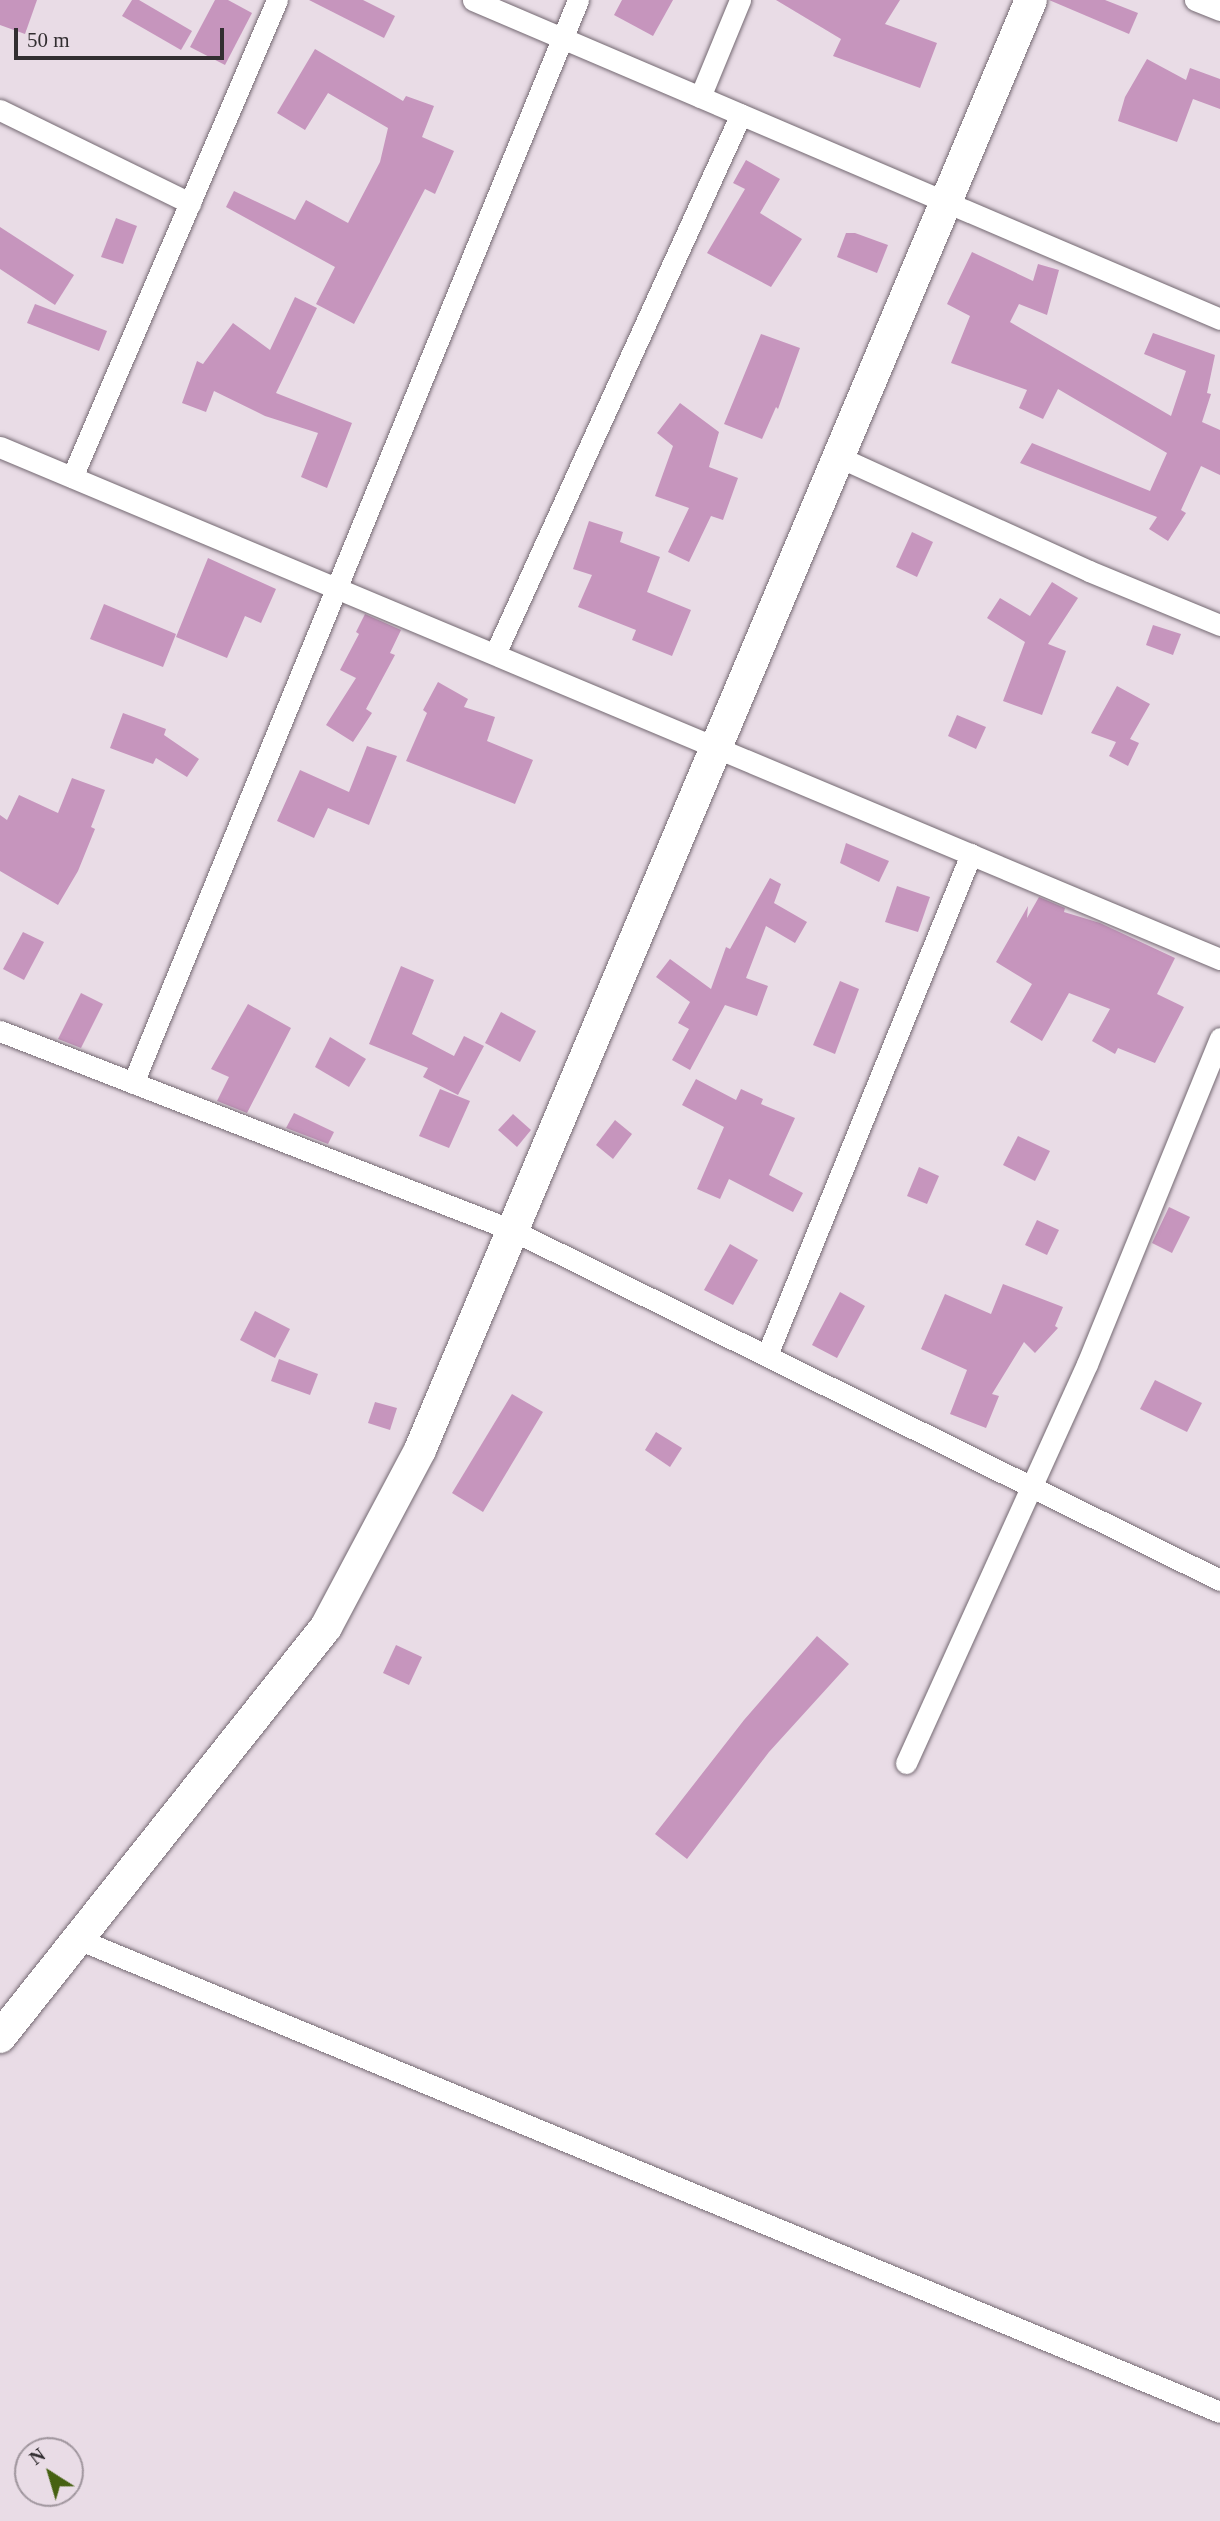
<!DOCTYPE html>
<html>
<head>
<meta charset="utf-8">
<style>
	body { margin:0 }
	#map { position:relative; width:1220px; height:2521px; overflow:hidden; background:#e9dce6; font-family:Georgia,serif }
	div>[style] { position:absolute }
	.building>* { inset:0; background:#c695bd }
	.roads { filter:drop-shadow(0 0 2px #746972) drop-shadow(0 0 2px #746972) }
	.street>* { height:21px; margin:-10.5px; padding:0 10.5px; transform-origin:10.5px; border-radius:10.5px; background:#fff }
	.secondary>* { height:32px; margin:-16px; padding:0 16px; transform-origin:16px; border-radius:16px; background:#fff }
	span { translate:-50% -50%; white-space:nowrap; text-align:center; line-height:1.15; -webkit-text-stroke:7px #e9dce6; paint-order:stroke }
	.north { position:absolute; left:14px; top:2437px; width:70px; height:70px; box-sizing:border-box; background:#e9dce6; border:2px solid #a0969e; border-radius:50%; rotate:323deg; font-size:19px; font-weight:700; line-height:28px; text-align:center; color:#322e31 }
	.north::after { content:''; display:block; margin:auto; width:24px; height:32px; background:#466112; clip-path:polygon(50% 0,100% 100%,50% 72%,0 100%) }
	.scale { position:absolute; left:14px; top:28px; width:210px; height:32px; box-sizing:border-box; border:4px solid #322e31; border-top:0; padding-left:9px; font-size:21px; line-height:24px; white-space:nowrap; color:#322e31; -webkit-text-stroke:5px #e9dce6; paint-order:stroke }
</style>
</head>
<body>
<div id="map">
	<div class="building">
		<div style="clip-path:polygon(0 0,37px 0,25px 34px,0 25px)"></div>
		<div style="clip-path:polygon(132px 0,139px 0,192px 31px,181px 50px,122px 16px)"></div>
		<div style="clip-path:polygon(215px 0,228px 0,252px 13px,225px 65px,190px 47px)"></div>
		<div style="clip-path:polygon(309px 0,363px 0,395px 16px,384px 38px)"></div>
		<div style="clip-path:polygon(622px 0,673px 0,653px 36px,614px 15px)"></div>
		<div style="clip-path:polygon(776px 0,900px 0,885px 24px,937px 43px,920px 88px,833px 56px,841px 39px)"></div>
		<div style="clip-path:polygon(1049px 0,1105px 0,1138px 13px,1129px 34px)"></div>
		<div style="clip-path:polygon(315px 49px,403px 101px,406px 96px,434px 106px,422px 137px,454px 151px,435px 194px,425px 189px,354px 324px,316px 304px,335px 267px,226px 207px,234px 191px,295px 220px,306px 200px,348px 223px,380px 162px,388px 128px,328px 93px,305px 130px,277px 113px)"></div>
		<div style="clip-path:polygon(1147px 59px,1186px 80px,1190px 68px,1220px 79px,1220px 109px,1193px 99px,1177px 142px,1118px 121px,1125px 97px)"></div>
		<div style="clip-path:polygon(746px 160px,780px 179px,760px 213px,802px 239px,771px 287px,707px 253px,745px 189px,733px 183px)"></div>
		<div style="clip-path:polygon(116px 218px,137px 226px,123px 264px,101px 257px)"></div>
		<div style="clip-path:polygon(0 227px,74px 275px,55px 305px,0 269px)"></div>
		<div style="clip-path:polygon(846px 233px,855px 233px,888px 245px,877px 273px,837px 257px)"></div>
		<div style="clip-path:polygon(972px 252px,1033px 281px,1038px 264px,1059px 270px,1047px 315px,1019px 304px,1010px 322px,1171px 416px,1186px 371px,1144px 354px,1153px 333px,1215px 355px,1207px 393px,1211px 394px,1202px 422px,1220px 430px,1220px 475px,1201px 466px,1181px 510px,1186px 513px,1168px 541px,1149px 529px,1157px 517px,1020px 463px,1032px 443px,1150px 491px,1167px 453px,1058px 389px,1043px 419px,1019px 408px,1027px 390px,951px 363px,970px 316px,947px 304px)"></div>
		<div style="clip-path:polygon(295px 297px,317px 308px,276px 393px,352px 423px,327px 488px,301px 477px,318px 433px,265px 416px,214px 391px,206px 412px,182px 403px,197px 361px,203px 364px,233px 323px,270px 350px)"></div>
		<div style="clip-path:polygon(35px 304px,107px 331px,99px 351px,27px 323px)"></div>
		<div style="clip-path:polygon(761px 334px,800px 348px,778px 409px,776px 407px,762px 439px,724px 424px)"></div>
		<div style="clip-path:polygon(680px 403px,719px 432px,709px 467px,738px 478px,723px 520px,711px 516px,689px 562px,668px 552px,689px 508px,655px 496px,673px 446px,657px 433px)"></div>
		<div style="clip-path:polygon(589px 521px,623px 532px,620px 542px,660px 557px,647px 592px,691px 610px,672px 656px,632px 640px,636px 630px,578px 607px,592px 575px,573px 569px)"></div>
		<div style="clip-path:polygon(912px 532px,933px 542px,917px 577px,896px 567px)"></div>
		<div style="clip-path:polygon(208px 558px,276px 589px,261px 623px,245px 616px,227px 658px,176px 637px)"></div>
		<div style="clip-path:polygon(1052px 582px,1078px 598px,1048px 644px,1066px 651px,1042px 715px,1003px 701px,1025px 642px,987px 618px,1000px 598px,1030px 616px)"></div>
		<div style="clip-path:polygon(104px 604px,176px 634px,163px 667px,90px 639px)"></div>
		<div style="clip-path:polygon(365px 614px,401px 630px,390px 653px,395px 655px,366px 709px,372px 713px,353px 742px,326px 725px,356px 678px,340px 670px,359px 634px,356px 632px)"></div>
		<div style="clip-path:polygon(1153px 625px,1181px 634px,1173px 655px,1146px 645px)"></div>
		<div style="clip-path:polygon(438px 682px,468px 699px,464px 707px,495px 717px,487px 741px,533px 760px,515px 804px,406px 761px,427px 713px,423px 710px)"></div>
		<div style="clip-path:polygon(1117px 686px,1150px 704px,1130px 739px,1139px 743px,1128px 766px,1109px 756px,1116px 742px,1091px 733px)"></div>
		<div style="clip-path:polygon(123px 713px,166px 729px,164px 735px,199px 759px,187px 777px,156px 758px,153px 764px,110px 748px)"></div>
		<div style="clip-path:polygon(957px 715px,986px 727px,976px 749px,948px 736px)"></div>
		<div style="clip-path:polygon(367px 746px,397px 756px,369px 825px,328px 808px,314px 838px,277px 821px,300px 770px,349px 792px)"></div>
		<div style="clip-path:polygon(72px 778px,105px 790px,91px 827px,95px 829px,78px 871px,58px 905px,0 871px,0 815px,7px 820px,19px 795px,58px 813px)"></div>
		<div style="clip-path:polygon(846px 843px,889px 861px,879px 882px,840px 863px)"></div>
		<div style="clip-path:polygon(770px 878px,781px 884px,774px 903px,807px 922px,795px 943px,766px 926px,746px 978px,768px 986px,757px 1016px,725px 1005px,690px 1070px,672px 1060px,689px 1029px,678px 1023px,690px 1002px,656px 977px,670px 959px,711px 989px,726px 947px,730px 949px)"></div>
		<div style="clip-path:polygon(897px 886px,930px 897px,918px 932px,885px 922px)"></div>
		<div style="clip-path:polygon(1039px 897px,1065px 908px,1064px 912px,1100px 923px,1175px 958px,1157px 994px,1184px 1007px,1155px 1063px,1118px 1048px,1115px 1054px,1092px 1041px,1110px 1009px,1069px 993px,1042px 1041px,1010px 1022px,1032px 984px,996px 962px,1028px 906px,1027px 918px)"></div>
		<div style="clip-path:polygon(23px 932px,44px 942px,24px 980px,3px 969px)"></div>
		<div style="clip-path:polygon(401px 966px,434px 980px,412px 1034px,454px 1056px,464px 1036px,484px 1046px,458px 1095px,423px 1077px,428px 1068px,369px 1044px)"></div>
		<div style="clip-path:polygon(840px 981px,859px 989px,835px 1054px,813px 1045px)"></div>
		<div style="clip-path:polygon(81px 993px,103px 1004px,81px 1048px,58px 1039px)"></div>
		<div style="clip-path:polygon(248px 1004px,291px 1028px,247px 1113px,217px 1101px,229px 1077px,211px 1069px)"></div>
		<div style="clip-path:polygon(501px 1012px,536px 1031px,520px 1062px,485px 1043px)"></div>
		<div style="clip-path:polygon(330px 1037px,366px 1059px,349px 1087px,315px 1067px)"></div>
		<div style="clip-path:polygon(696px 1079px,736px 1100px,741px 1089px,763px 1099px,761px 1104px,795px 1118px,769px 1175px,803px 1193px,793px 1212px,729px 1179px,720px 1199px,697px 1189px,724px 1127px,682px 1105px)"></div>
		<div style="clip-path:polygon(440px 1089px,470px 1101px,449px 1148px,419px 1136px)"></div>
		<div style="clip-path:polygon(294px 1113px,334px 1132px,328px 1144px,286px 1128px)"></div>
		<div style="clip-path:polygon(513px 1114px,531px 1130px,517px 1147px,498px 1130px)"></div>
		<div style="clip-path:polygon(615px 1120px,632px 1134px,613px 1159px,596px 1145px)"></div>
		<div style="clip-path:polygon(1018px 1136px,1050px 1151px,1035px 1181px,1003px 1165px)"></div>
		<div style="clip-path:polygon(919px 1167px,939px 1176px,927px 1204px,907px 1196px)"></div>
		<div style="clip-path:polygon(1169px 1207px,1190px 1217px,1172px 1253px,1152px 1243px)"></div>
		<div style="clip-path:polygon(1037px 1220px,1059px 1230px,1047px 1255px,1025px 1245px)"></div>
		<div style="clip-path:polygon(730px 1244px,758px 1260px,733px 1305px,704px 1290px)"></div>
		<div style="clip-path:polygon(1003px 1284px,1063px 1307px,1055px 1326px,1058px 1328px,1035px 1353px,1024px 1342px,992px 1394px,999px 1396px,986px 1428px,950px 1414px,967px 1370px,921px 1349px,945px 1294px,991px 1314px)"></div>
		<div style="clip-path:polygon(840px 1292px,865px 1306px,837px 1358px,812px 1345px)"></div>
		<div style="clip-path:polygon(255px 1311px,290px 1329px,275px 1358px,240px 1340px)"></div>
		<div style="clip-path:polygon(279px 1359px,318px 1374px,310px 1395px,271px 1381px)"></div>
		<div style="clip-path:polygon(1155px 1380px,1202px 1403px,1187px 1432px,1140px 1409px)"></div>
		<div style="clip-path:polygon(512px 1394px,543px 1412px,483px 1512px,452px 1493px)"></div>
		<div style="clip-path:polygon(375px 1402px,397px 1408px,390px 1430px,368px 1423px)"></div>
		<div style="clip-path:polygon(656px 1432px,682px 1448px,670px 1467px,645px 1450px)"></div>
		<div style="clip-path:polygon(817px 1636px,849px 1664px,769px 1752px,687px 1859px,655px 1834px,744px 1720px)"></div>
		<div style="clip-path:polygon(396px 1645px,422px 1657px,409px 1685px,383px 1673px)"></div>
	</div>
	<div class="roads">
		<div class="street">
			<div style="left:473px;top:0;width:812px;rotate:23.12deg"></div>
			<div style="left:1195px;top:0;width:27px;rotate:22deg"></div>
			<div style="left:700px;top:97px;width:105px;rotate:-67.6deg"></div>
			<div style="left:0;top:110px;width:212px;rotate:26.1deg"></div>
			<div style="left:0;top:447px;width:1323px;rotate:22.77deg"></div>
			<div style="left:839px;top:457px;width:275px;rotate:24.5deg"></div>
			<div style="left:1089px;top:571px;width:142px;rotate:22.4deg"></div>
			<div style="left:72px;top:477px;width:519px;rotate:-66.74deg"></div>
			<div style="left:495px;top:654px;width:593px;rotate:-65.51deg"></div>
			<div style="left:0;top:1031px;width:549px;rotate:21.24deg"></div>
			<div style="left:512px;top:1230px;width:790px;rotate:26.31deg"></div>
			<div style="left:133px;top:1083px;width:1171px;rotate:-67.66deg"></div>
			<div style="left:767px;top:1355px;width:541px;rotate:-67.84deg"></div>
			<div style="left:906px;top:1763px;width:438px;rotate:-65.6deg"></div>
			<div style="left:1087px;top:1364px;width:352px;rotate:-67.8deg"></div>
			<div style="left:78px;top:1939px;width:1236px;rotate:22.5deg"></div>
		</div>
		<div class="secondary">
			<div style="left:0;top:2037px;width:524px;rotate:-51.51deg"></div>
			<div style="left:326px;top:1627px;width:200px;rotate:-62deg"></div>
			<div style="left:420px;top:1450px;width:1573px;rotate:-67.15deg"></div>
		</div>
	</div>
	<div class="north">N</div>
	<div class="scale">50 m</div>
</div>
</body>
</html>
